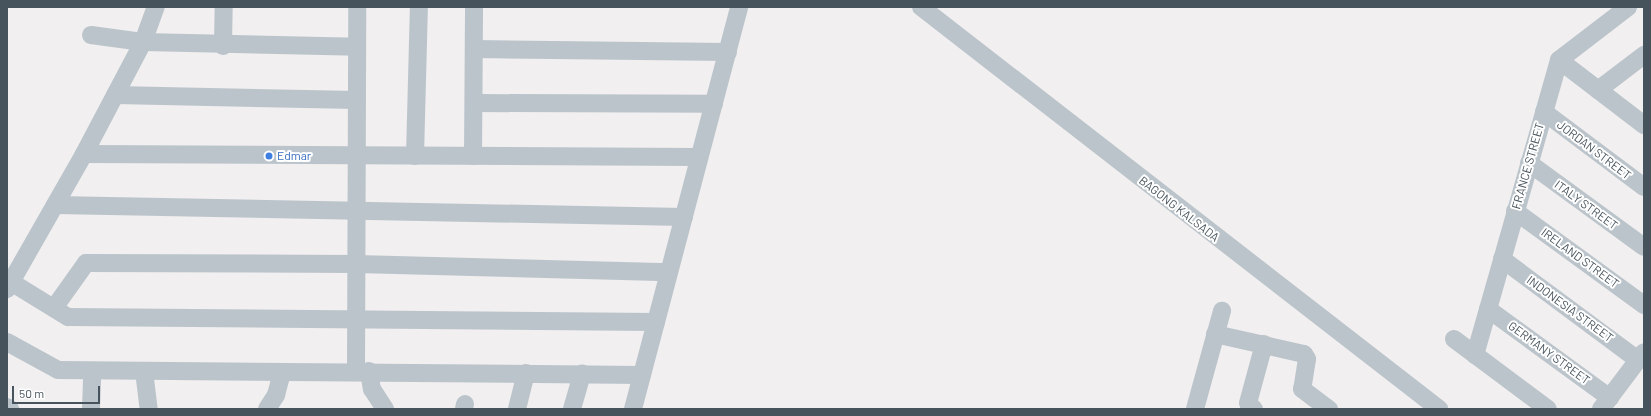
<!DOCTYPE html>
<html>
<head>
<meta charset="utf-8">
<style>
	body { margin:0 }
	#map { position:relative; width:1651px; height:416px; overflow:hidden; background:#f1efef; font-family:Barlow,sans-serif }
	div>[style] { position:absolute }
	.minor>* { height:18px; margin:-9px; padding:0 9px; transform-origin:9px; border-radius:9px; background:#bbc4cb }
	.dots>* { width:11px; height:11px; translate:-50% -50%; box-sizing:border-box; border:2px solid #fff; border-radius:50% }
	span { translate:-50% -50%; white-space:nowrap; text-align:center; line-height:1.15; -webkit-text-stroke:4px #fff; paint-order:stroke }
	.street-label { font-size:12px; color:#47535c }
	.shop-label { font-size:12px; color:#366cbe }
	.left { translate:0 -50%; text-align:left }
	.frame { position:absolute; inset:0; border:8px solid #47535c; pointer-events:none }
	.scale { position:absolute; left:12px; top:386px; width:88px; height:18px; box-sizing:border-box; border:2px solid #47535c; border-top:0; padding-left:5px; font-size:12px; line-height:14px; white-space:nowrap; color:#47535c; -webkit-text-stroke:3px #fff; paint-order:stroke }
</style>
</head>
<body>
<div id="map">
	<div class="minor">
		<div style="left:921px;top:7px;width:656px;rotate:37.81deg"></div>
		<div style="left:91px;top:35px;width:52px;rotate:7.7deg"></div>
		<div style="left:143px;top:42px;width:214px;rotate:1.3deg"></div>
		<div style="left:223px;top:46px;width:39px;rotate:-89deg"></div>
		<div style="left:474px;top:49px;width:254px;rotate:0.7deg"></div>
		<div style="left:1559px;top:60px;width:107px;rotate:37.4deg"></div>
		<div style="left:1598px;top:90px;width:58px;rotate:-37.3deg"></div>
		<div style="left:115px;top:95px;width:242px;rotate:1.2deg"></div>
		<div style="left:474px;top:103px;width:240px;rotate:0.2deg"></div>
		<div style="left:1544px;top:112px;width:125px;rotate:36.9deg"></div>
		<div style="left:84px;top:154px;width:615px;rotate:0.28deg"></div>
		<div style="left:415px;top:156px;width:149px;rotate:-88.5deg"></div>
		<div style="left:473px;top:156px;width:149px;rotate:-89.6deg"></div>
		<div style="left:1529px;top:163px;width:142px;rotate:36.1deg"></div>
		<div style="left:55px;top:205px;width:629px;rotate:1.09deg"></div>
		<div style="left:1515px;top:211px;width:160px;rotate:36.1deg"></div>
		<div style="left:1502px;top:259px;width:169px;rotate:36.6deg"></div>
		<div style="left:11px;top:282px;width:67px;rotate:31.6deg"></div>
		<div style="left:68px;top:317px;width:588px;rotate:0.49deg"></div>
		<div style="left:7px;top:289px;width:155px;rotate:-60.3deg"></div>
		<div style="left:84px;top:154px;width:127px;rotate:-62.2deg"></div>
		<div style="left:143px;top:42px;width:37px;rotate:-70deg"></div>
		<div style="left:54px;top:308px;width:55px;rotate:-54.6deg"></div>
		<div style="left:86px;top:263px;width:271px;rotate:0.2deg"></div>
		<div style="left:357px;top:264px;width:312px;rotate:1.5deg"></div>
		<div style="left:1488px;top:309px;width:151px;rotate:36.1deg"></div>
		<div style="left:1215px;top:334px;width:91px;rotate:12.7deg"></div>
		<div style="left:1304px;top:354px;width:6px;rotate:59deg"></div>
		<div style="left:1307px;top:359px;width:30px;rotate:99deg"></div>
		<div style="left:1302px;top:389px;width:34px;rotate:37deg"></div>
		<div style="left:1454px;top:339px;width:117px;rotate:36.7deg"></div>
		<div style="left:7px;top:342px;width:58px;rotate:28.8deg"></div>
		<div style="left:58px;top:370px;width:584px;rotate:0.49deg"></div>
		<div style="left:1475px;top:355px;width:307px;rotate:-74.1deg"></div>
		<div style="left:1559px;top:60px;width:87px;rotate:-37.5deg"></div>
		<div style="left:144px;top:371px;width:38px;rotate:83deg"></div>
		<div style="left:356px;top:371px;width:364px;rotate:-89.8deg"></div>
		<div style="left:369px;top:371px;width:18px;rotate:81deg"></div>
		<div style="left:372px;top:389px;width:24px;rotate:57deg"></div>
		<div style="left:7px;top:407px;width:4px;rotate:34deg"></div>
		<div style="left:91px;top:409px;width:38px;rotate:-88deg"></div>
		<div style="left:267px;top:409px;width:17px;rotate:-57deg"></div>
		<div style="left:276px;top:395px;width:23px;rotate:-75deg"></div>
		<div style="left:464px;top:409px;width:5px;rotate:-79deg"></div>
		<div style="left:517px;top:409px;width:37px;rotate:-76deg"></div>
		<div style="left:572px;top:409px;width:37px;rotate:-74deg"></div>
		<div style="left:633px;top:409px;width:416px;rotate:-75.2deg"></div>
		<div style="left:1195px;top:409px;width:102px;rotate:-74.6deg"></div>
		<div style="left:1254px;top:409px;width:8px;rotate:-135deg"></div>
		<div style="left:1248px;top:403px;width:61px;rotate:-74.8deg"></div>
		<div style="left:1601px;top:409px;width:71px;rotate:-53deg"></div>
	</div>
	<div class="dots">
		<div style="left:269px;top:156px;background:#3f7fe0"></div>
	</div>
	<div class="street-label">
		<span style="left:1594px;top:150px;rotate:37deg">JORDAN STREET</span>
		<span style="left:1528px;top:166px;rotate:-74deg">FRANCE STREET</span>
		<span style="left:1586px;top:205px;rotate:36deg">ITALY STREET</span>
		<span style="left:1179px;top:209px;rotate:38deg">BAGONG KALSADA</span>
		<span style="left:1580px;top:258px;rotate:36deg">IRELAND STREET</span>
		<span style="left:1570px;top:309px;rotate:36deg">INDONESIA STREET</span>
		<span style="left:1549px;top:353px;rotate:36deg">GERMANY STREET</span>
	</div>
	<div class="shop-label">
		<span class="left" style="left:277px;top:156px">Edmar</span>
	</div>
	<div class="frame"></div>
	<div class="scale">50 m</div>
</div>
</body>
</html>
